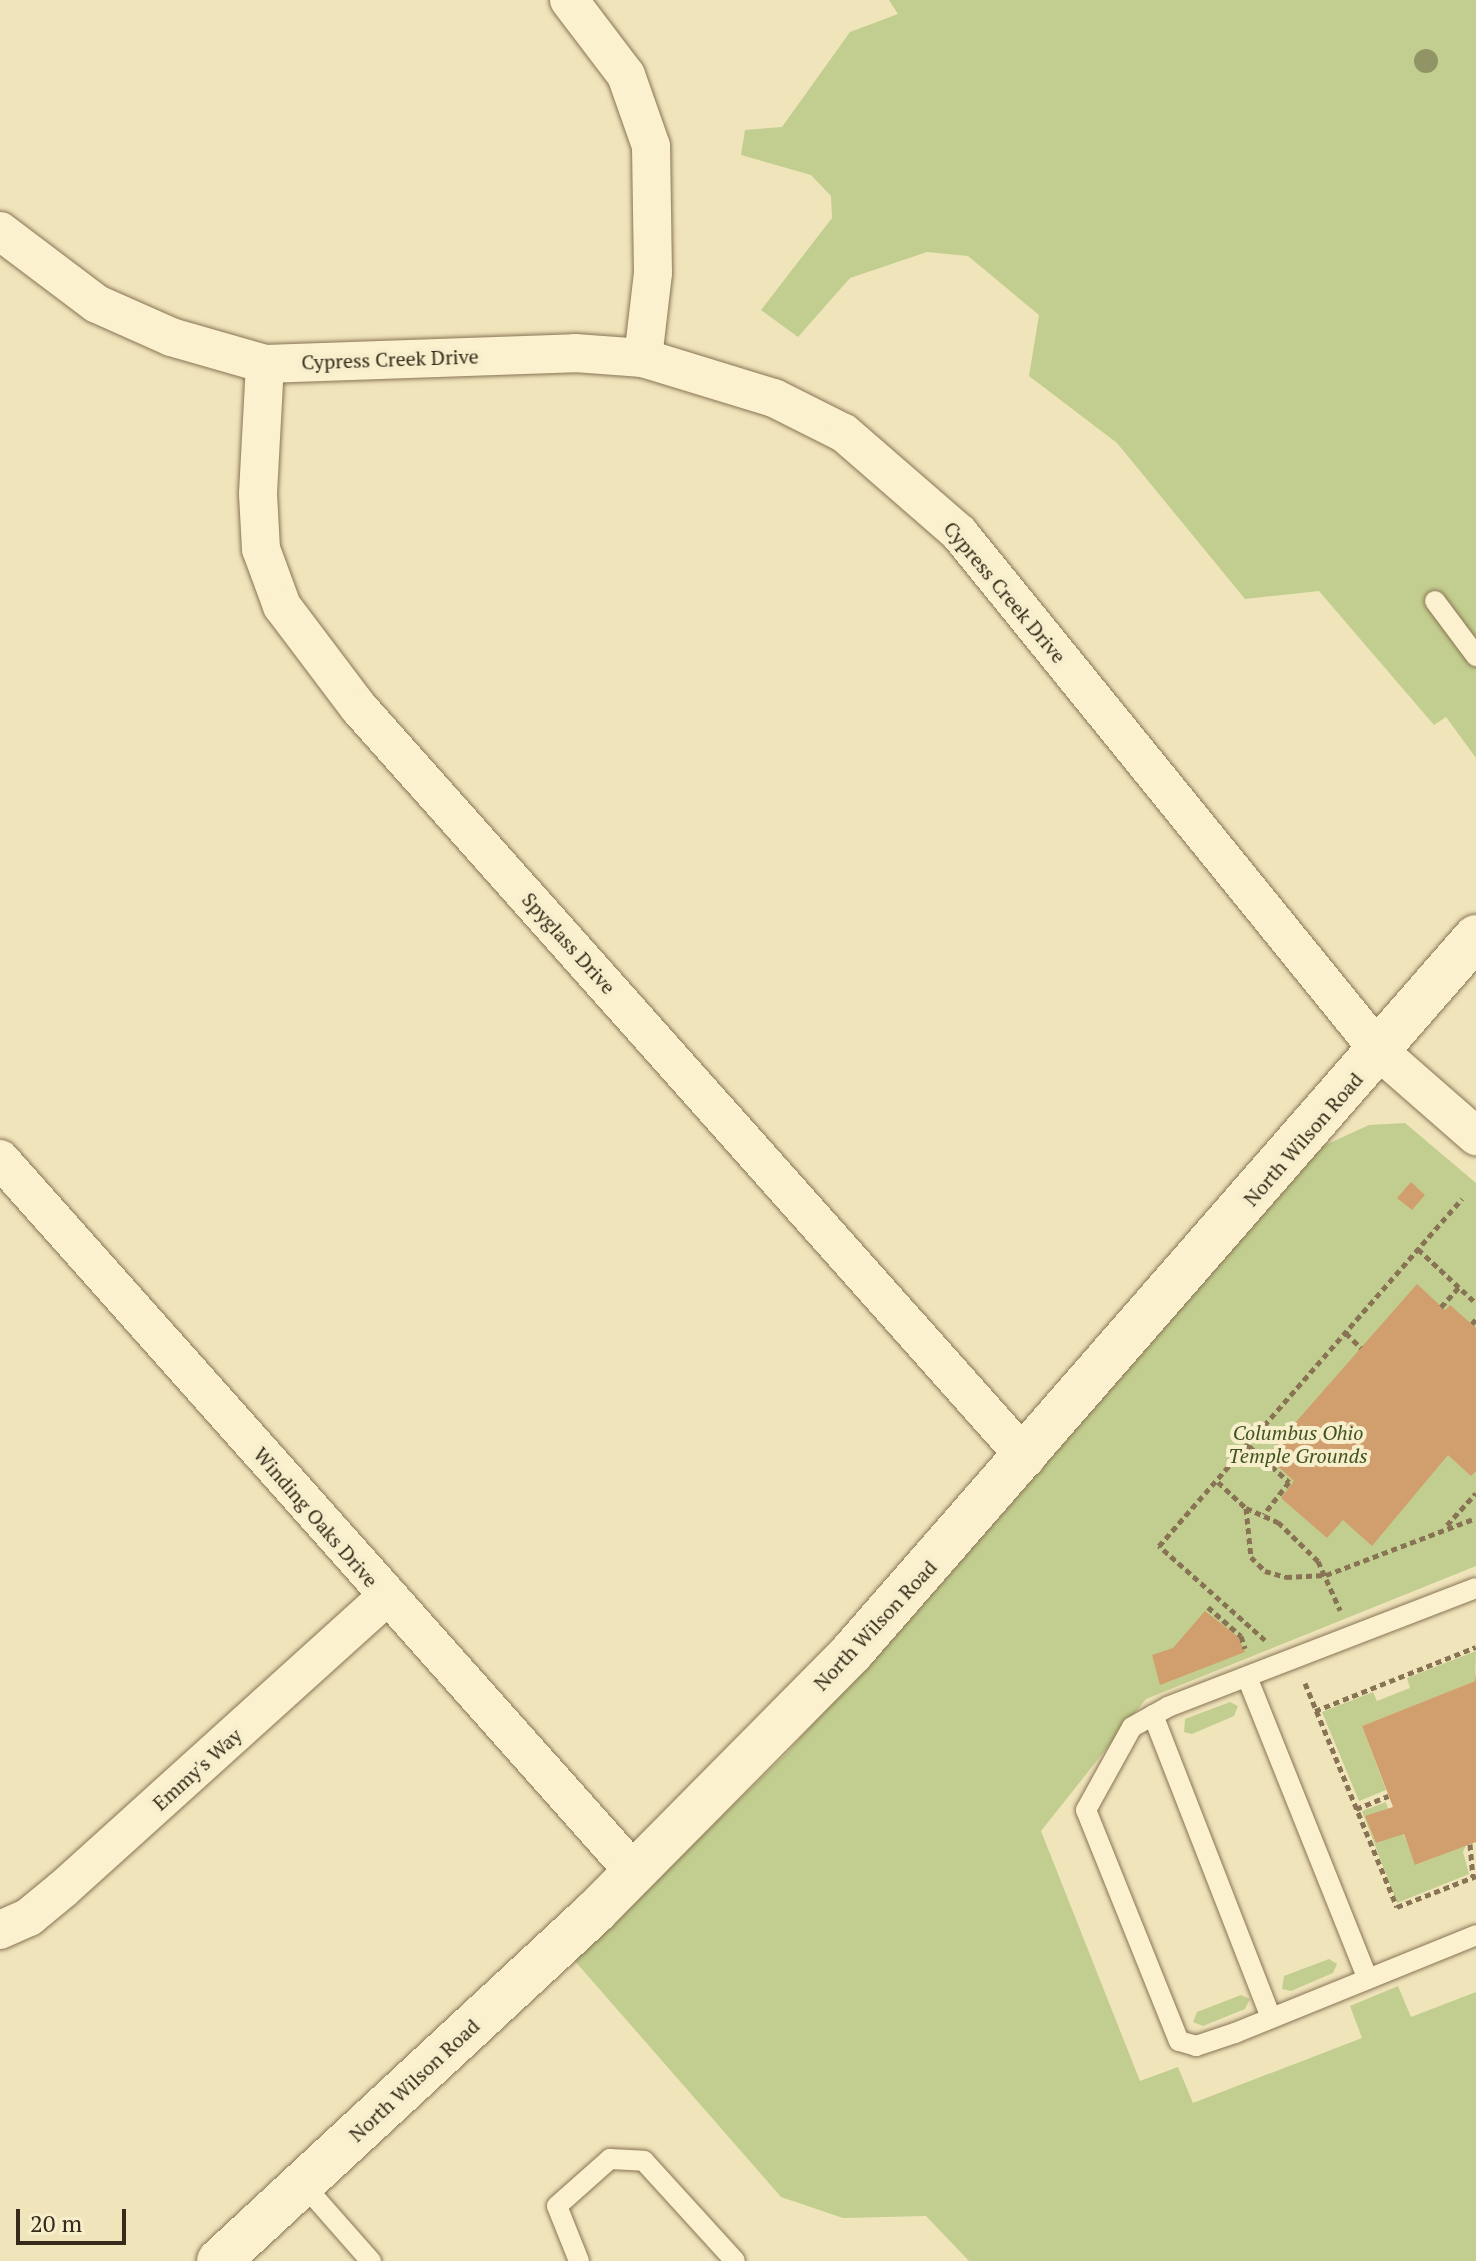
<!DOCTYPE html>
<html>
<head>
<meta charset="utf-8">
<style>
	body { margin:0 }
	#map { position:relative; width:1476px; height:2261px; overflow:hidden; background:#f0e4bb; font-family:"PT Serif",serif }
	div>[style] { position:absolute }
	.green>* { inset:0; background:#c2ce8f }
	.building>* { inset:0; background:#d19f6e }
	.path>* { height:5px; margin-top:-2.5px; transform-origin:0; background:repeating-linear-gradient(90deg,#887454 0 6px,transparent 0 10px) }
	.roads { filter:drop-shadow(0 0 2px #887454) drop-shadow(0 0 2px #887454) }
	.service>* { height:20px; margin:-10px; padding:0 10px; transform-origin:10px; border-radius:10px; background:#fbf1ce }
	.minor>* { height:38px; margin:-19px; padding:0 19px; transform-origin:19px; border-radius:19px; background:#fbf1ce }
	.secondary>* { height:44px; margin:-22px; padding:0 22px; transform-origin:22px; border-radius:22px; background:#fbf1ce }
	.trees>* { width:24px; height:24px; margin:-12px; border-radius:50%; background:#919565 }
	span { translate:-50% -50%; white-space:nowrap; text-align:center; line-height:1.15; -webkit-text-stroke:8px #f7eecb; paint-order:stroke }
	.street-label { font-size:20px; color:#362a1a }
	.park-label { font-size:20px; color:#43541f; font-style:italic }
	.scale { position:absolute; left:16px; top:2209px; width:110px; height:36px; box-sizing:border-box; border:4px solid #362a1a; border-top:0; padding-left:10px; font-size:24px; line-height:28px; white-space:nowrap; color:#362a1a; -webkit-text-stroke:6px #f7eecb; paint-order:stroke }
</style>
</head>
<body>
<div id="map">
	<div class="green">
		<div style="clip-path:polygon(889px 0,1476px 0,1476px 758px,1446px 717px,1434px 725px,1319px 591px,1245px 599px,1117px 443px,1029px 376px,1039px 315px,968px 256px,927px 252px,850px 278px,798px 337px,761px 310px,832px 218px,831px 196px,811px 175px,741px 155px,745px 130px,782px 127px,850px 32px,898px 14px)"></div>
		<div style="clip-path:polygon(1405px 1123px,1476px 1183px,1476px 1566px,1146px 1699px,1041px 1831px,1140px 2081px,1178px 2067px,1193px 2103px,1362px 2038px,1350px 2006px,1398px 1986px,1411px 2017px,1476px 1992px,1476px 2261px,969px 2261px,926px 2216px,843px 2218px,781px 2197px,574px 1960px,787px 1753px,1323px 1146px,1369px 1125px)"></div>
		<div style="clip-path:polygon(1476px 1651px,1475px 1681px,1362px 1726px,1386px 1790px,1359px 1801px,1322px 1712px,1373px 1692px,1377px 1701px,1410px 1688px,1407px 1678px)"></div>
		<div style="clip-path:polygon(1230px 1702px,1238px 1706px,1234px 1716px,1192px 1734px,1184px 1732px,1185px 1719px)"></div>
		<div style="clip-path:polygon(1386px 1802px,1388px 1809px,1366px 1817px,1376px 1843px,1403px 1833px,1416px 1865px,1466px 1845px,1463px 1852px,1469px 1874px,1397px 1903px,1362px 1811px)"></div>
		<div style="clip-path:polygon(1329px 1959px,1337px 1964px,1333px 1973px,1291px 1991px,1282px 1989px,1284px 1976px)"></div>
		<div style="clip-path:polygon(1241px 1995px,1250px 1999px,1245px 2009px,1203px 2026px,1193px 2022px,1197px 2012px)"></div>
	</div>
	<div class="building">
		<div style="clip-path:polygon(1411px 1182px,1425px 1195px,1412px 1210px,1397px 1198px)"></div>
		<div style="clip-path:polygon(1417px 1284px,1445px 1310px,1450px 1305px,1476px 1328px,1476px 1471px,1471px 1476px,1448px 1455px,1372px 1546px,1343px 1520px,1327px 1538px,1281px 1498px,1294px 1481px,1266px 1456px)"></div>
		<div style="clip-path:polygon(1205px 1611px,1238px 1637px,1245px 1652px,1160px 1685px,1152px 1655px,1173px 1648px)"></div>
		<div style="clip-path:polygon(1476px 1671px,1476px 1842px,1415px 1865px,1404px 1834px,1376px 1843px,1365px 1816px,1393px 1807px,1362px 1726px,1475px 1681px)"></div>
	</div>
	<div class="path">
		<div style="left:1418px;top:1249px;width:79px;rotate:43deg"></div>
		<div style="left:1441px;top:1307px;width:27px;rotate:-48deg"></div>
		<div style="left:1472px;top:1324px;width:6px;rotate:-51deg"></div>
		<div style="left:1346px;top:1333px;width:21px;rotate:45deg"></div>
		<div style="left:1249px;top:1446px;width:54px;rotate:42deg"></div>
		<div style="left:1289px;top:1482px;width:41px;rotate:128deg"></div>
		<div style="left:1218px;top:1482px;width:38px;rotate:43deg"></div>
		<div style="left:1246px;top:1508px;width:49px;rotate:84.2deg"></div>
		<div style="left:1251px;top:1557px;width:20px;rotate:45deg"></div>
		<div style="left:1265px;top:1571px;width:22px;rotate:16deg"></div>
		<div style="left:1286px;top:1577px;width:40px;rotate:-2.9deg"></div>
		<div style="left:1326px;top:1575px;width:160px;rotate:-20.8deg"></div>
		<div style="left:1246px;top:1508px;width:35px;rotate:24deg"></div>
		<div style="left:1278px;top:1522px;width:56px;rotate:44.3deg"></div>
		<div style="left:1318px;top:1561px;width:54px;rotate:65.8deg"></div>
		<div style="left:1447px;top:1525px;width:43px;rotate:-47.8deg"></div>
		<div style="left:1208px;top:1607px;width:44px;rotate:41.3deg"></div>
		<div style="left:1241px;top:1636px;width:13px;rotate:72deg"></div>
		<div style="left:1265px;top:1640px;width:142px;rotate:-138.4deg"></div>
		<div style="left:1159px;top:1546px;width:461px;rotate:-48.9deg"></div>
		<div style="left:1305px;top:1683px;width:242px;rotate:67.7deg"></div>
		<div style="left:1397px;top:1907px;width:85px;rotate:-21.4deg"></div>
		<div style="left:1315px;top:1711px;width:173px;rotate:-21.7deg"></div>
		<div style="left:1356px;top:1809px;width:35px;rotate:-22deg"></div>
		<div style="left:1470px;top:1844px;width:33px;rotate:85deg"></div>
	</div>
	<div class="roads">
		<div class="service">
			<div style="left:1435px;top:601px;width:69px;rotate:53.3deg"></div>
			<div style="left:1476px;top:1588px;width:330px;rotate:158.9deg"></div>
			<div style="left:1168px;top:1707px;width:41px;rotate:150.9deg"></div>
			<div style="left:1132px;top:1727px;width:95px;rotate:119deg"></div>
			<div style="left:1086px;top:1810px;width:249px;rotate:68.1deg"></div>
			<div style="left:1179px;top:2041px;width:18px;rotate:16deg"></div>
			<div style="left:1196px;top:2046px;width:41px;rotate:-18.4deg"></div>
			<div style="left:1235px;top:2033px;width:260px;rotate:-22.1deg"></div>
			<div style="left:1247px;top:1677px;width:325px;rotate:68.2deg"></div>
			<div style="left:1153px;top:1715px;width:325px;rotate:68.7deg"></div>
			<div style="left:303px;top:2184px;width:103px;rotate:48.6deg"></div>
			<div style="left:579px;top:2261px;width:59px;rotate:-111.8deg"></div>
			<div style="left:557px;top:2206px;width:71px;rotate:-41.6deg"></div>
			<div style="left:610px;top:2159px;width:34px;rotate:3deg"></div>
			<div style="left:644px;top:2161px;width:135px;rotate:47.7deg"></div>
		</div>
		<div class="minor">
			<div style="left:569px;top:0;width:94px;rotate:52.8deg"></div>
			<div style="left:626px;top:75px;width:75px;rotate:70.6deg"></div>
			<div style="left:651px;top:146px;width:127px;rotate:89.1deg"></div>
			<div style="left:653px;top:273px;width:86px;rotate:96.7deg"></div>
			<div style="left:0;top:231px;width:121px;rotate:37deg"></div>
			<div style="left:97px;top:304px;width:81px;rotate:24deg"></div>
			<div style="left:171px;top:337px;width:98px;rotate:16deg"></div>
			<div style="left:265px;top:364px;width:310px;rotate:-2deg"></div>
			<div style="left:575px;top:353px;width:68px;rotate:4.2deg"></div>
			<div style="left:643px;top:358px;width:137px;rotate:17deg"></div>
			<div style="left:774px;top:398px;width:78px;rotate:26.6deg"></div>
			<div style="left:844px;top:433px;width:152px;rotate:41deg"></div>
			<div style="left:959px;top:533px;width:668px;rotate:50.95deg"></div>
			<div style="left:1380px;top:1052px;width:128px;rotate:41.2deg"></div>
			<div style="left:265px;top:364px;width:130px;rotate:93.1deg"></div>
			<div style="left:258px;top:494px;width:55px;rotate:86.9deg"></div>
			<div style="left:261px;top:549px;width:61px;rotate:69.8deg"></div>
			<div style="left:282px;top:606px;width:128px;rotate:53deg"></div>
			<div style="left:359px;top:708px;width:1004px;rotate:48.35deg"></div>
			<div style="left:0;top:1159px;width:956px;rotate:48.35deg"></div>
			<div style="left:0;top:1930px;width:32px;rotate:-24deg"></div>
			<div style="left:29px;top:1917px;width:44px;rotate:-39.5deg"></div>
			<div style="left:63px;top:1889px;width:435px;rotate:-42.1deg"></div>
		</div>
		<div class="secondary">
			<div style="left:219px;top:2261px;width:514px;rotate:-42.87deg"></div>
			<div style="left:596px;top:1911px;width:364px;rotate:-45.3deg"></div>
			<div style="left:852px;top:1652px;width:949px;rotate:-48.89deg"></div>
		</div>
	</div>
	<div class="trees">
		<div style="left:1426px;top:61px"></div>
	</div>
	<div class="street-label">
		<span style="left:390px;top:359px;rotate:-2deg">Cypress Creek Drive</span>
		<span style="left:1005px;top:592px;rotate:50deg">Cypress Creek Drive</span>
		<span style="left:569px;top:943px;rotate:48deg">Spyglass Drive</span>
		<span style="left:1303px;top:1139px;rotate:-49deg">North Wilson Road</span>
		<span style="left:316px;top:1517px;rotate:49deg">Winding Oaks Drive</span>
		<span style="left:875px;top:1625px;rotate:-47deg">North Wilson Road</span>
		<span style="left:197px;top:1769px;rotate:-42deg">Emmy's Way</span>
		<span style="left:414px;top:2080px;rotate:-43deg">North Wilson Road</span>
	</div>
	<div class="park-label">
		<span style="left:1298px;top:1444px">Columbus Ohio<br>Temple Grounds</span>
	</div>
	<div class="scale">20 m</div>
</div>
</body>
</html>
